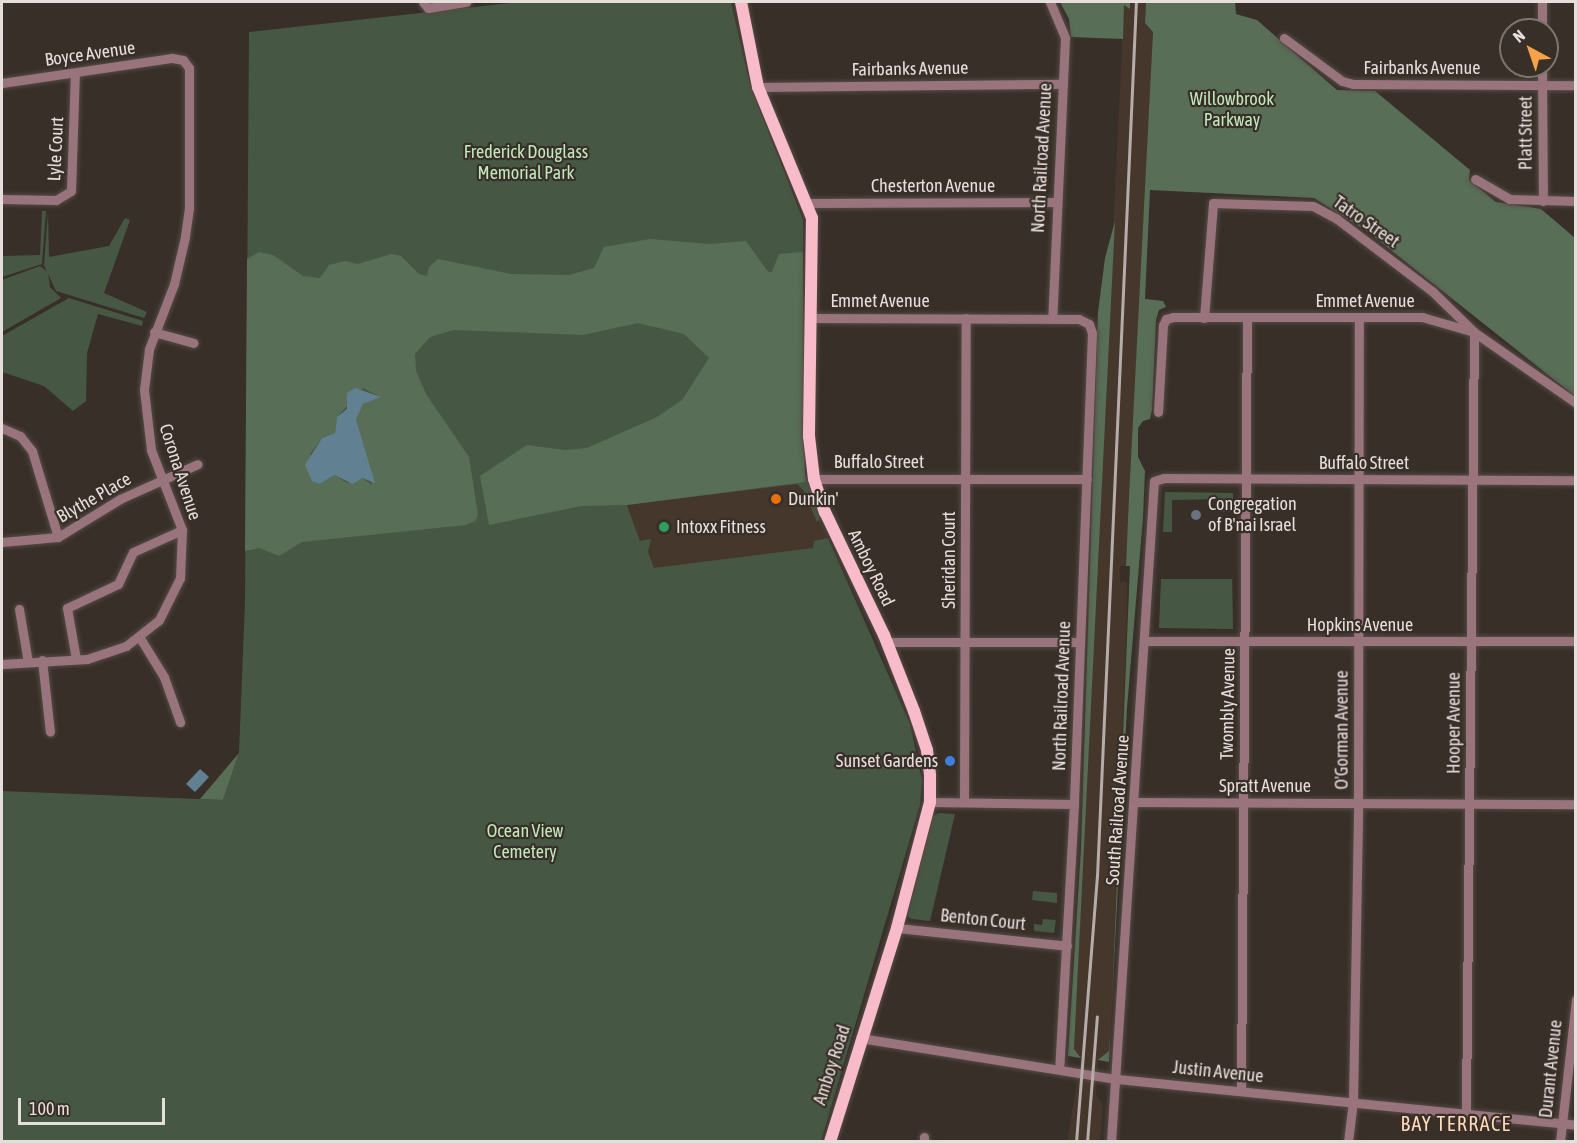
<!DOCTYPE html>
<html>
<head>
<meta charset="utf-8">
<style>
	body { margin:0 }
	#map { position:relative; width:1577px; height:1143px; overflow:hidden; background:#392f29; font-family:"Asap Condensed",sans-serif }
	div>[style] { position:absolute }
	.built>* { inset:0; background:#46372c }
	.green>* { inset:0; background:#465844 }
	.forest>* { inset:0; background:#586e56 }
	.water>* { inset:0; background:#618193 }
	.roads { filter:drop-shadow(0 0 2px #554b45) drop-shadow(0 0 2px #554b45) }
	.minor>* { height:9px; margin:-4.5px; padding:0 4.5px; transform-origin:4.5px; border-radius:4.5px; background:#99747d }
	.major>* { height:12px; margin:-6px; padding:0 6px; transform-origin:6px; border-radius:6px; background:#f7bbc9 }
	.rail>* { height:3px; margin:-1.5px; padding:0 1.5px; transform-origin:1.5px; border-radius:1.5px; background:#b5ada9 }
	.dots>* { width:16px; height:16px; translate:-50% -50%; box-sizing:border-box; border:3px solid #392f29; border-radius:50% }
	span { translate:-50% -50%; white-space:nowrap; text-align:center; line-height:1.15; -webkit-text-stroke:4.5px #392f29; paint-order:stroke }
	.street-label { font-size:18px; color:#e5deda }
	.park-label { font-size:18px; color:#c0eabc }
	.poi-label { font-size:18px; color:#e5deda }
	.left { translate:0 -50%; text-align:left }
	.right { translate:-100% -50%; text-align:right }
	.neighbourhood-label { font-size:20px; color:#ffdab9; letter-spacing:1.5px }
	.frame { position:absolute; inset:0; border:3px solid #e5deda; pointer-events:none }
	.north { position:absolute; left:1499px; top:18px; width:60px; height:60px; box-sizing:border-box; background:#392f29; border:2px solid #7e7570; border-radius:50%; rotate:320deg; font-size:16px; font-weight:700; line-height:24px; text-align:center; color:#e5deda }
	.north::after { content:''; display:block; margin:auto; width:21px; height:27px; background:#f6a248; clip-path:polygon(50% 0,100% 100%,50% 72%,0 100%) }
	.scale { position:absolute; left:18px; top:1098px; width:147px; height:27px; box-sizing:border-box; border:3px solid #e5deda; border-top:0; padding-left:8px; font-size:18px; line-height:21px; white-space:nowrap; color:#e5deda; -webkit-text-stroke:4px #392f29; paint-order:stroke }
</style>
</head>
<body>
<div id="map">
	<div class="built">
		<div style="clip-path:polygon(1130px 2px,1146px 2px,1145px 23px,1153px 32px,1126px 566px,1120px 566px,1120px 582px,1127px 582px,1127px 613px,1111px 1024px,1109px 1051px,1098px 1061px,1096px 1095px,1103px 1105px,1100px 1141px,1067px 1142px,1081px 1058px,1074px 1049px,1124px 4px,1130px 8px)"></div>
		<div style="clip-path:polygon(805px 482px,831px 546px,651px 570px,627px 505px)"></div>
	</div>
	<div class="green">
		<div style="clip-path:polygon(518px 2px,731px 2px,750px 85px,803px 220px,803px 466px,820px 519px,817px 522px,804px 491px,797px 484px,627px 505px,640px 541px,651px 539px,648px 552px,654px 568px,813px 548px,814px 541px,828px 538px,910px 724px,922px 780px,920px 805px,821px 1141px,2px 1141px,2px 791px,223px 800px,239px 753px,245px 601px,249px 32px)"></div>
		<div style="clip-path:polygon(42px 211px,46px 211px,42px 264px,2px 277px,2px 256px,40px 255px)"></div>
		<div style="clip-path:polygon(48px 212px,49px 257px,109px 246px,125px 218px,130px 220px,104px 293px,147px 312px,144px 318px,56px 291px,44px 265px)"></div>
		<div style="clip-path:polygon(40px 266px,48px 272px,50px 287px,61px 298px,2px 332px,2px 280px)"></div>
		<div style="clip-path:polygon(69px 298px,143px 321px,142px 326px,98px 314px,87px 353px,86px 401px,73px 411px,44px 386px,2px 372px,2px 336px)"></div>
		<div style="clip-path:polygon(1165px 492px,1233px 493px,1233px 512px,1221px 512px,1220px 499px,1172px 500px,1172px 532px,1163px 532px)"></div>
		<div style="clip-path:polygon(1232px 569px,1233px 629px,1159px 628px,1161px 579px,1232px 579px)"></div>
		<div style="clip-path:polygon(939px 813px,955px 814px,930px 921px,911px 919px,907px 915px,933px 816px)"></div>
		<div style="clip-path:polygon(1033px 891px,1057px 893px,1057px 903px,1032px 900px)"></div>
		<div style="clip-path:polygon(1043px 919px,1056px 920px,1054px 933px,1034px 931px,1034px 924px,1042px 925px)"></div>
	</div>
	<div class="forest">
		<div style="clip-path:polygon(1060px 2px,1130px 2px,1130px 9px,1124px 5px,1123px 39px,1071px 37px,1069px 19px)"></div>
		<div style="clip-path:polygon(1146px 2px,1235px 2px,1236px 14px,1257px 20px,1337px 90px,1375px 91px,1470px 170px,1469px 180px,1496px 202px,1541px 209px,1575px 238px,1576px 397px,1368px 232px,1314px 198px,1150px 190px,1145px 299px,1163px 301px,1166px 307px,1159px 310px,1156px 320px,1152px 410px,1150px 419px,1143px 421px,1138px 428px,1138px 457px,1145px 471px,1143px 518px,1127px 708px,1109px 1062px,1098px 1060px,1109px 1051px,1111px 1024px,1130px 566px,1126px 566px,1129px 497px,1153px 32px,1145px 23px)"></div>
		<div style="clip-path:polygon(1115px 221px,1074px 1049px,1081px 1058px,1068px 1056px,1081px 848px,1098px 312px,1105px 258px)"></div>
		<div style="clip-path:polygon(evenodd,650px 239px,709px 244px,746px 241px,768px 272px,772px 272px,779px 254px,803px 252px,805px 482px,627px 505px,581px 506px,489px 525px,480px 476px,527px 445px,565px 450px,587px 448px,657px 417px,682px 400px,709px 358px,684px 334px,638px 323px,583px 335px,454px 330px,430px 337px,415px 354px,416px 371px,426px 394px,469px 457px,478px 515px,475px 521px,466px 525px,302px 542px,279px 556px,259px 548px,245px 551px,247px 259px,259px 252px,273px 255px,303px 276px,320px 278px,329px 265px,345px 261px,358px 264px,391px 254px,401px 256px,419px 274px,427px 276px,429px 267px,438px 259px,511px 274px,569px 275px,594px 268px,604px 247px,650px 239px,363px 388px,380px 397px,363px 404px,356px 420px,372px 485px,362px 478px,347px 483px,334px 475px,320px 484px,310px 454px,322px 438px,335px 433px,337px 417px,363px 388px)"></div>
		<div style="clip-path:polygon(239px 753px,223px 800px,200px 799px)"></div>
	</div>
	<div class="water">
		<div style="clip-path:polygon(355px 388px,381px 397px,363px 404px,356px 420px,375px 483px,362px 478px,353px 484px,334px 475px,320px 484px,312px 481px,305px 465px,322px 438px,335px 433px,337px 417px,347px 409px,347px 393px)"></div>
		<div style="clip-path:polygon(200px 769px,209px 777px,195px 792px,186px 784px)"></div>
	</div>
	<div class="roads">
		<div class="minor">
			<div style="left:423px;top:2px;width:8px;rotate:50deg"></div>
			<div style="left:428px;top:8px;width:39px;rotate:-9deg"></div>
			<div style="left:1050px;top:2px;width:39px;rotate:67deg"></div>
			<div style="left:1065px;top:38px;width:281px;rotate:92.6deg"></div>
			<div style="left:1542px;top:30px;width:28px;rotate:-90deg"></div>
			<div style="left:1284px;top:38px;width:72px;rotate:36.6deg"></div>
			<div style="left:1342px;top:81px;width:11px;rotate:15deg"></div>
			<div style="left:1353px;top:84px;width:223px;rotate:0.3deg"></div>
			<div style="left:1542px;top:66px;width:135px;rotate:89.6deg"></div>
			<div style="left:2px;top:83px;width:172px;rotate:-8.4deg"></div>
			<div style="left:172px;top:58px;width:11px;rotate:10deg"></div>
			<div style="left:183px;top:60px;width:10px;rotate:53deg"></div>
			<div style="left:189px;top:68px;width:140px;rotate:90deg"></div>
			<div style="left:189px;top:208px;width:29px;rotate:98deg"></div>
			<div style="left:185px;top:237px;width:48px;rotate:103.2deg"></div>
			<div style="left:174px;top:284px;width:70px;rotate:111deg"></div>
			<div style="left:149px;top:349px;width:41px;rotate:97deg"></div>
			<div style="left:144px;top:390px;width:60px;rotate:83.3deg"></div>
			<div style="left:151px;top:450px;width:86px;rotate:68.8deg"></div>
			<div style="left:182px;top:530px;width:48px;rotate:92.4deg"></div>
			<div style="left:180px;top:578px;width:47px;rotate:116.6deg"></div>
			<div style="left:159px;top:620px;width:42px;rotate:141.8deg"></div>
			<div style="left:126px;top:646px;width:41px;rotate:161.6deg"></div>
			<div style="left:87px;top:659px;width:85px;rotate:176.6deg"></div>
			<div style="left:758px;top:87px;width:304px;rotate:-0.6deg"></div>
			<div style="left:1475px;top:179px;width:39px;rotate:30deg"></div>
			<div style="left:1509px;top:199px;width:67px;rotate:1.7deg"></div>
			<div style="left:2px;top:199px;width:54px;rotate:1.1deg"></div>
			<div style="left:56px;top:200px;width:17px;rotate:-31deg"></div>
			<div style="left:71px;top:191px;width:118px;rotate:-88.1deg"></div>
			<div style="left:809px;top:203px;width:248px;rotate:-0.2deg"></div>
			<div style="left:813px;top:318px;width:266px;rotate:0.2deg"></div>
			<div style="left:1079px;top:319px;width:11px;rotate:27deg"></div>
			<div style="left:1089px;top:324px;width:9px;rotate:72deg"></div>
			<div style="left:1092px;top:333px;width:471px;rotate:92.2deg"></div>
			<div style="left:1074px;top:804px;width:265px;rotate:93.2deg"></div>
			<div style="left:1204px;top:318px;width:115px;rotate:-85.5deg"></div>
			<div style="left:1213px;top:203px;width:100px;rotate:1.7deg"></div>
			<div style="left:1313px;top:206px;width:27px;rotate:28deg"></div>
			<div style="left:1337px;top:219px;width:121px;rotate:37.2deg"></div>
			<div style="left:1433px;top:292px;width:57px;rotate:44.3deg"></div>
			<div style="left:1474px;top:332px;width:782px;rotate:90.59deg"></div>
			<div style="left:154px;top:332px;width:41px;rotate:15.4deg"></div>
			<div style="left:1158px;top:412px;width:87px;rotate:-86.7deg"></div>
			<div style="left:1163px;top:325px;width:7px;rotate:-63deg"></div>
			<div style="left:1166px;top:319px;width:7px;rotate:-16deg"></div>
			<div style="left:1173px;top:317px;width:249px"></div>
			<div style="left:1422px;top:317px;width:54px;rotate:16.1deg"></div>
			<div style="left:1474px;top:332px;width:124px;rotate:34.8deg"></div>
			<div style="left:2px;top:428px;width:20px;rotate:24deg"></div>
			<div style="left:20px;top:436px;width:19px;rotate:51deg"></div>
			<div style="left:32px;top:451px;width:90px;rotate:73.2deg"></div>
			<div style="left:814px;top:479px;width:273px"></div>
			<div style="left:2px;top:542px;width:56px;rotate:-5.1deg"></div>
			<div style="left:58px;top:537px;width:73px;rotate:-31.5deg"></div>
			<div style="left:120px;top:499px;width:85px;rotate:-24.2deg"></div>
			<div style="left:19px;top:609px;width:54px;rotate:80.4deg"></div>
			<div style="left:140px;top:638px;width:46px;rotate:58.4deg"></div>
			<div style="left:164px;top:677px;width:48px;rotate:70.4deg"></div>
			<div style="left:1144px;top:641px;width:432px"></div>
			<div style="left:887px;top:642px;width:193px"></div>
			<div style="left:76px;top:659px;width:52px;rotate:-100deg"></div>
			<div style="left:67px;top:608px;width:56px;rotate:-25.2deg"></div>
			<div style="left:118px;top:584px;width:35px;rotate:-65deg"></div>
			<div style="left:133px;top:552px;width:54px;rotate:-24.2deg"></div>
			<div style="left:42px;top:660px;width:72px;rotate:83.7deg"></div>
			<div style="left:930px;top:802px;width:144px;rotate:0.8deg"></div>
			<div style="left:964px;top:802px;width:484px;rotate:-89.8deg"></div>
			<div style="left:1135px;top:802px;width:441px;rotate:0.3deg"></div>
			<div style="left:897px;top:928px;width:171px;rotate:6deg"></div>
			<div style="left:860px;top:1038px;width:260px;rotate:9.1deg"></div>
			<div style="left:1117px;top:1079px;width:461px;rotate:5.7deg"></div>
			<div style="left:1241px;top:1091px;width:773px;rotate:-89.56deg"></div>
			<div style="left:924px;top:1142px;width:5px;rotate:-90deg"></div>
			<div style="left:1111px;top:1142px;width:662px;rotate:-86.28deg"></div>
			<div style="left:1154px;top:481px;width:10px;rotate:-17deg"></div>
			<div style="left:1164px;top:478px;width:412px;rotate:0.3deg"></div>
			<div style="left:1348px;top:1142px;width:39px;rotate:-83deg"></div>
			<div style="left:1353px;top:1103px;width:300px;rotate:-89deg"></div>
			<div style="left:1358px;top:803px;width:485px;rotate:-89.9deg"></div>
			<div style="left:1560px;top:1142px;width:143px;rotate:-83.6deg"></div>
		</div>
		<div class="major">
			<div style="left:741px;top:2px;width:87px;rotate:78.7deg"></div>
			<div style="left:758px;top:87px;width:142px;rotate:67.6deg"></div>
			<div style="left:812px;top:218px;width:218px;rotate:90.8deg"></div>
			<div style="left:809px;top:436px;width:43px;rotate:83.4deg"></div>
			<div style="left:814px;top:479px;width:35px;rotate:72deg"></div>
			<div style="left:825px;top:512px;width:136px;rotate:64.4deg"></div>
			<div style="left:884px;top:635px;width:82px;rotate:68.5deg"></div>
			<div style="left:914px;top:711px;width:41px;rotate:71.6deg"></div>
			<div style="left:927px;top:750px;width:26px;rotate:83deg"></div>
			<div style="left:930px;top:776px;width:26px;rotate:90deg"></div>
			<div style="left:930px;top:802px;width:130px;rotate:104.7deg"></div>
			<div style="left:897px;top:928px;width:224px;rotate:107.4deg"></div>
		</div>
	</div>
	<div class="rail">
		<div style="left:1076px;top:1142px;width:267px;rotate:-85.5deg"></div>
		<div style="left:1097px;top:876px;width:875px;rotate:-87.45deg"></div>
		<div style="left:1087px;top:1142px;width:126px;rotate:-85.5deg"></div>
	</div>
	<div class="dots">
		<div style="left:776px;top:499px;background:#e8710a"></div>
		<div style="left:1196px;top:515px;background:#6b7280"></div>
		<div style="left:664px;top:527px;background:#2e9e5b"></div>
		<div style="left:950px;top:761px;background:#3f7fe0"></div>
	</div>
	<div class="street-label">
		<span style="left:90px;top:54px;rotate:-8deg">Boyce Avenue</span>
		<span style="left:1422px;top:68px">Fairbanks Avenue</span>
		<span style="left:910px;top:69px;rotate:-1deg">Fairbanks Avenue</span>
		<span style="left:1526px;top:133px;rotate:-90deg">Platt Street</span>
		<span style="left:56px;top:149px;rotate:-87deg">Lyle Court</span>
		<span style="left:1042px;top:158px;rotate:-87deg">North Railroad Avenue</span>
		<span style="left:933px;top:186px">Chesterton Avenue</span>
		<span style="left:1366px;top:222px;rotate:35deg">Tatro Street</span>
		<span style="left:880px;top:301px">Emmet Avenue</span>
		<span style="left:1365px;top:301px">Emmet Avenue</span>
		<span style="left:879px;top:462px">Buffalo Street</span>
		<span style="left:1364px;top:463px">Buffalo Street</span>
		<span style="left:180px;top:472px;rotate:72deg">Corona Avenue</span>
		<span style="left:94px;top:498px;rotate:-30deg">Blythe Place</span>
		<span style="left:949px;top:560px;rotate:-90deg">Sheridan Court</span>
		<span style="left:871px;top:568px;rotate:64deg">Amboy Road</span>
		<span style="left:1360px;top:625px">Hopkins Avenue</span>
		<span style="left:1062px;top:696px;rotate:-88deg">North Railroad Avenue</span>
		<span style="left:1228px;top:704px;rotate:-89deg">Twombly Avenue</span>
		<span style="left:1454px;top:723px;rotate:-90deg">Hooper Avenue</span>
		<span style="left:1342px;top:730px;rotate:-90deg">O'Gorman Avenue</span>
		<span style="left:1265px;top:786px">Spratt Avenue</span>
		<span style="left:1118px;top:810px;rotate:-86deg">South Railroad Avenue</span>
		<span style="left:983px;top:920px;rotate:6deg">Benton Court</span>
		<span style="left:832px;top:1065px;rotate:-72deg">Amboy Road</span>
		<span style="left:1551px;top:1069px;rotate:-84deg">Durant Avenue</span>
		<span style="left:1218px;top:1072px;rotate:6deg">Justin Avenue</span>
	</div>
	<div class="park-label">
		<span style="left:1232px;top:110px">Willowbrook<br>Parkway</span>
		<span style="left:526px;top:163px">Frederick Douglass<br>Memorial Park</span>
		<span style="left:525px;top:842px">Ocean View<br>Cemetery</span>
	</div>
	<div class="poi-label">
		<span class="left" style="left:788px;top:499px">Dunkin'</span>
		<span class="left" style="left:1208px;top:515px">Congregation<br>of B'nai Israel</span>
		<span class="left" style="left:676px;top:527px">Intoxx Fitness</span>
		<span class="right" style="left:938px;top:761px">Sunset Gardens</span>
	</div>
	<div class="neighbourhood-label">
		<span style="left:1456px;top:1123px">BAY TERRACE</span>
	</div>
	<div class="frame"></div>
	<div class="north">N</div>
	<div class="scale">100 m</div>
</div>
</body>
</html>
